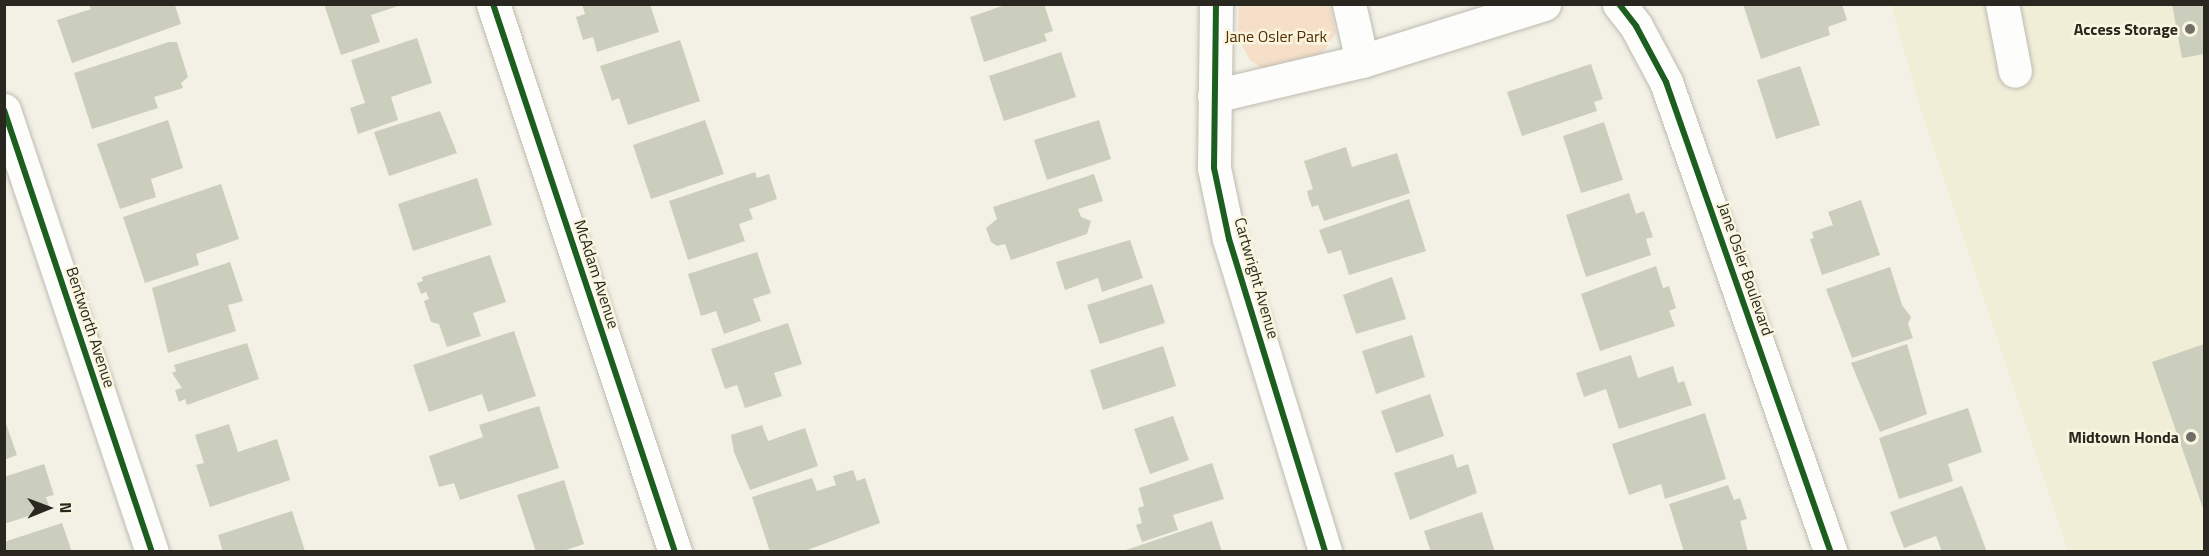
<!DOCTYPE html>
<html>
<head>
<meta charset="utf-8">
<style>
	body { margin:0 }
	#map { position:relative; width:2209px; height:556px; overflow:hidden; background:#f3f1e5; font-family:"Titillium Web",sans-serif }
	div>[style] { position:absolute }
	.built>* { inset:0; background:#f1eed8 }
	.green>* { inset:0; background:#f6dfc8 }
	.building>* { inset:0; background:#cbcdbd }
	.roads { filter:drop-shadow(0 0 2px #bdbbb2) drop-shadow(0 0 2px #bdbbb2) }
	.minor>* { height:33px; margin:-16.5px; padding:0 16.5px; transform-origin:16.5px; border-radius:16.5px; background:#fdfdfb }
	.cycleway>* { height:6px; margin:-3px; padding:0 3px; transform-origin:3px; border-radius:3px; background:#1b5e20 }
	.dots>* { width:16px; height:16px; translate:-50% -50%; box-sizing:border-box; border:3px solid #f9f5df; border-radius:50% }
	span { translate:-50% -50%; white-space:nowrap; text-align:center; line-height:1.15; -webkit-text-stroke:5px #f9f5df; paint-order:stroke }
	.poi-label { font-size:16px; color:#292820; font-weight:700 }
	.right { translate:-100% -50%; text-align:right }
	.park-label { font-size:16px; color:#582e00 }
	.street-label { font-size:16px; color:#292820 }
	.frame { position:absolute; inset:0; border:6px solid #292820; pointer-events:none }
	.north { position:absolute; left:18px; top:478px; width:60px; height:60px; -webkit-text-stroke:4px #f9f5df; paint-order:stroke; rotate:89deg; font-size:16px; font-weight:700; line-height:24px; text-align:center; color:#292820 }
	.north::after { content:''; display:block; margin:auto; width:21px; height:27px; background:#292820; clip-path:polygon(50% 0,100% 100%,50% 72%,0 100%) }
</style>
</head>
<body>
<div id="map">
	<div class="built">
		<div style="clip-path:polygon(1891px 5px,2204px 5px,2204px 551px,2068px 551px,1923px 117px)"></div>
	</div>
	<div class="green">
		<div style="clip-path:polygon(1239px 5px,1330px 5px,1336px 33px,1322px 54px,1269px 70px,1260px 67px,1250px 60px,1238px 38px)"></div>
	</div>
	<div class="building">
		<div style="clip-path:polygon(324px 4px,401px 4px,401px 5px,371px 15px,380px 42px,341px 55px)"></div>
		<div style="clip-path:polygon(582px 4px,650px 4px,659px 32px,597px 52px,593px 37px,583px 40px,576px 17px,585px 14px)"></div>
		<div style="clip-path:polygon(1008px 4px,1044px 4px,1053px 31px,1044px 34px,1047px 41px,984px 62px,970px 17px)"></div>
		<div style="clip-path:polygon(1743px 4px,1842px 4px,1847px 20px,1828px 27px,1830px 35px,1761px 59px)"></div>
		<div style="clip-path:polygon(2172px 4px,2204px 4px,2204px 54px,2182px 58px)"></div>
		<div style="clip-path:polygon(89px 5px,175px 5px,181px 24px,72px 63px,57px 20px,91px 9px)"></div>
		<div style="clip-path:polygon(417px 38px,432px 83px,391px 97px,398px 120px,358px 134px,350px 108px,365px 103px,351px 60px)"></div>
		<div style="clip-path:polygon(680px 40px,700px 101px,628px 125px,619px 98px,612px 101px,600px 66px)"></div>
		<div style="clip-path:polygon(169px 42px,177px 42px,188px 77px,181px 83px,183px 88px,154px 97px,158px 108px,92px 129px,74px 73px)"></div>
		<div style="clip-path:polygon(1061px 52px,1076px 97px,1004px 121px,989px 76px)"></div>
		<div style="clip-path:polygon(1591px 64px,1603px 99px,1594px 102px,1597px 111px,1522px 136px,1507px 92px)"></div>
		<div style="clip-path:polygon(1800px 66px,1820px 125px,1776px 139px,1757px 80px)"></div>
		<div style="clip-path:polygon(440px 111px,457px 153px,389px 176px,374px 132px)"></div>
		<div style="clip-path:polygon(168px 120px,183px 168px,151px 179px,156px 197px,120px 209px,97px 144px)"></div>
		<div style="clip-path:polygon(705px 120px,724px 174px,651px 199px,633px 145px)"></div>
		<div style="clip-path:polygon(1099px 120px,1111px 159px,1047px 180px,1034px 140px)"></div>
		<div style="clip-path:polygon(1604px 122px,1623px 180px,1581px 193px,1563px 136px)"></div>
		<div style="clip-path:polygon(1346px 147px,1352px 167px,1397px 153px,1410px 193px,1324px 221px,1318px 205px,1312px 207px,1309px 199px,1307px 191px,1313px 189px,1304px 161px)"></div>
		<div style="clip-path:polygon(755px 172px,757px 178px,769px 174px,777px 199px,749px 209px,753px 219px,739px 224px,745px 241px,688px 260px,669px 201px)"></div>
		<div style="clip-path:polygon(1094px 174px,1103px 201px,1078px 209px,1081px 217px,1091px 221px,1087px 234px,1011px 260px,1005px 244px,997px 246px,991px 242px,986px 228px,997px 219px,993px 207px)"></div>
		<div style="clip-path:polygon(477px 178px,492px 225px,413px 251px,398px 204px)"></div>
		<div style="clip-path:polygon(221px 184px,239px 239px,196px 254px,199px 265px,145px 283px,123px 217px)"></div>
		<div style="clip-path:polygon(1629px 193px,1636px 214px,1644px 211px,1653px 237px,1646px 239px,1651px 255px,1586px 277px,1566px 215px)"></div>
		<div style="clip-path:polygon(1409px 199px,1426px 251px,1349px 275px,1341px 250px,1328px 254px,1319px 230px)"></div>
		<div style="clip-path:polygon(1861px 200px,1880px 255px,1822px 275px,1810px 239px,1814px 238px,1812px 232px,1833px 225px,1828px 212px)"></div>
		<div style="clip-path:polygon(1130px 240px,1143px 278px,1102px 292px,1098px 278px,1065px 290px,1056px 262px)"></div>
		<div style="clip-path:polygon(757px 252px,771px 293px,753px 299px,761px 321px,724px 334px,716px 311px,701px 316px,688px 274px)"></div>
		<div style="clip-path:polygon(490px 255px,506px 302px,473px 313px,481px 336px,447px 347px,439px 324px,431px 322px,424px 301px,429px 299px,426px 292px,421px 294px,417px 283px,423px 281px,422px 277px)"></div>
		<div style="clip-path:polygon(230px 262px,243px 301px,228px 305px,236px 331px,168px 353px,152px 288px)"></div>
		<div style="clip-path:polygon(1656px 266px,1663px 288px,1669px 286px,1676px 308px,1669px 311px,1675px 326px,1600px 351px,1581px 294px)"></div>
		<div style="clip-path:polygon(1890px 267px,1902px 305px,1911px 317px,1908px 324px,1913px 338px,1852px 358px,1826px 289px)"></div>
		<div style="clip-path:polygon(1392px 277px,1406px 319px,1356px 334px,1343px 295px)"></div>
		<div style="clip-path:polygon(1152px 284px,1165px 323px,1100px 344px,1087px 305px)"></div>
		<div style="clip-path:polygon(788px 323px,802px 364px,774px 373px,782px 396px,745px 408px,737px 385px,725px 389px,711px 349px)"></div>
		<div style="clip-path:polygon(514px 331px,536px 396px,488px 412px,482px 394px,429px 412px,413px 365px)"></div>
		<div style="clip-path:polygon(1412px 335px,1425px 377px,1376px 394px,1362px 351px)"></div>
		<div style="clip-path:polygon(247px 343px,259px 379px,187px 405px,185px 399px,179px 402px,175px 390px,182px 388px,172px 373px,176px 371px,174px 365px)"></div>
		<div style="clip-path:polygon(1907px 344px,1927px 414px,1880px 432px,1851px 363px)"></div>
		<div style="clip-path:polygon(2204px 344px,2204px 511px,2152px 362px)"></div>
		<div style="clip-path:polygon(1163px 346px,1176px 386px,1103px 410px,1090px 370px)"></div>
		<div style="clip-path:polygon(1631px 355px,1638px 378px,1673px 366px,1678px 383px,1684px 381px,1692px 405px,1619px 429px,1606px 389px,1584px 397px,1576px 373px)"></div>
		<div style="clip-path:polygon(1430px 394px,1444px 436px,1396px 453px,1381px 411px)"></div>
		<div style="clip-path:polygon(539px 406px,559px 468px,460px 500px,454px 483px,439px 487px,429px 456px,483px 437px,479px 425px)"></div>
		<div style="clip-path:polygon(1968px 408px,1982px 452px,1948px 464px,1953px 481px,1899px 499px,1879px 438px)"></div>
		<div style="clip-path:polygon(1705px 413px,1726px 479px,1665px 499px,1661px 484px,1629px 495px,1612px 444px)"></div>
		<div style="clip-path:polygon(1173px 416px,1189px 460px,1150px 474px,1134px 429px)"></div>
		<div style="clip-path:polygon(4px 418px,17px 455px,4px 460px)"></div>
		<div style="clip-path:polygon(229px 424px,238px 452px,277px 439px,290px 480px,210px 507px,196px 465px,204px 463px,195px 435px)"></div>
		<div style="clip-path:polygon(762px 425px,768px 441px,805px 428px,818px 466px,750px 490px,734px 452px,731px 435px)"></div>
		<div style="clip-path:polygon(1453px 454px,1457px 468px,1468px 464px,1477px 493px,1410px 520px,1394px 473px)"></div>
		<div style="clip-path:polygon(1212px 463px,1224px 499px,1173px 515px,1178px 530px,1142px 542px,1136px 525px,1142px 523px,1138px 508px,1144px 506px,1139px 488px)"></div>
		<div style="clip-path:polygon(44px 464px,54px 495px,46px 497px,50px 509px,4px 524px,4px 477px)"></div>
		<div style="clip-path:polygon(853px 470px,857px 481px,865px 478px,880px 523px,802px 552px,770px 552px,752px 497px,812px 478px,817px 491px,836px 485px,833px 476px)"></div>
		<div style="clip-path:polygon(564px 480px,584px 544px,560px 552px,536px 552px,517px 495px)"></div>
		<div style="clip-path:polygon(1728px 485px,1734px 500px,1740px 498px,1747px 519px,1740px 521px,1748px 552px,1684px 552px,1669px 504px)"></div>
		<div style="clip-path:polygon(1962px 486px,1987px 552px,1942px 552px,1936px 536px,1904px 548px,1890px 512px)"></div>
		<div style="clip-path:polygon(292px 511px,305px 551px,223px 552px,218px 535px)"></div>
		<div style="clip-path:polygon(1482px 512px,1495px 552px,1431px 552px,1424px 531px)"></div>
		<div style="clip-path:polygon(1212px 521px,1222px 552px,1123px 552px,1123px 551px)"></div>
		<div style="clip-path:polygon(62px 523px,72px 552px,4px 552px,4px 542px)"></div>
	</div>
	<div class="roads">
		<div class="minor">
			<div style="left:493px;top:4px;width:577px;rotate:71.63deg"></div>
			<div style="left:1216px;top:4px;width:164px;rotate:90.7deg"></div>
			<div style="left:1214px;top:168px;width:73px;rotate:78.1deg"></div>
			<div style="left:1229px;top:239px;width:327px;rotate:72.9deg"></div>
			<div style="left:1349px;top:4px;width:58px;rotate:77.2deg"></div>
			<div style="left:1619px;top:4px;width:28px;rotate:52deg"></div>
			<div style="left:1636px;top:26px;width:64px;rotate:61.8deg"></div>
			<div style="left:1666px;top:82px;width:498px;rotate:70.7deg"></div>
			<div style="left:2002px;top:4px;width:68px;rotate:79deg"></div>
			<div style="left:1214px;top:96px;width:152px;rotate:-13.3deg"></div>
			<div style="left:1362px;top:61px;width:191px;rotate:-17.4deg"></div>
			<div style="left:4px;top:110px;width:466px;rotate:71.5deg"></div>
		</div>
	</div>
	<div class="cycleway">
		<div style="left:493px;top:4px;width:577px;rotate:71.63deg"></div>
		<div style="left:1216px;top:4px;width:164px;rotate:90.7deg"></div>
		<div style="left:1214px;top:168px;width:73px;rotate:78.1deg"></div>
		<div style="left:1229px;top:239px;width:327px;rotate:72.9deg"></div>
		<div style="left:1619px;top:4px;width:28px;rotate:52deg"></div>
		<div style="left:1636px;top:26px;width:64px;rotate:61.8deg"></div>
		<div style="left:1666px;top:82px;width:498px;rotate:70.7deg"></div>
		<div style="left:4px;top:110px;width:466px;rotate:71.5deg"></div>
	</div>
	<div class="dots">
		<div style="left:2190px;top:29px;background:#706e65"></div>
		<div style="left:2191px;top:437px;background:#706e65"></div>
	</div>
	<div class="poi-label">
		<span class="right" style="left:2178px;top:29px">Access Storage</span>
		<span class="right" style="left:2179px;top:437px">Midtown Honda</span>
	</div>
	<div class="park-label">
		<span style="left:1276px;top:36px">Jane Osler Park</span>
	</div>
	<div class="street-label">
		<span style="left:1746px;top:269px;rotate:71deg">Jane Osler Boulevard</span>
		<span style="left:597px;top:274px;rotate:72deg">McAdam Avenue</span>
		<span style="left:1257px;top:278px;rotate:74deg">Cartwright Avenue</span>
		<span style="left:91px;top:327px;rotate:72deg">Bentworth Avenue</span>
	</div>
	<div class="frame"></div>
	<div class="north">N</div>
</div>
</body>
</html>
